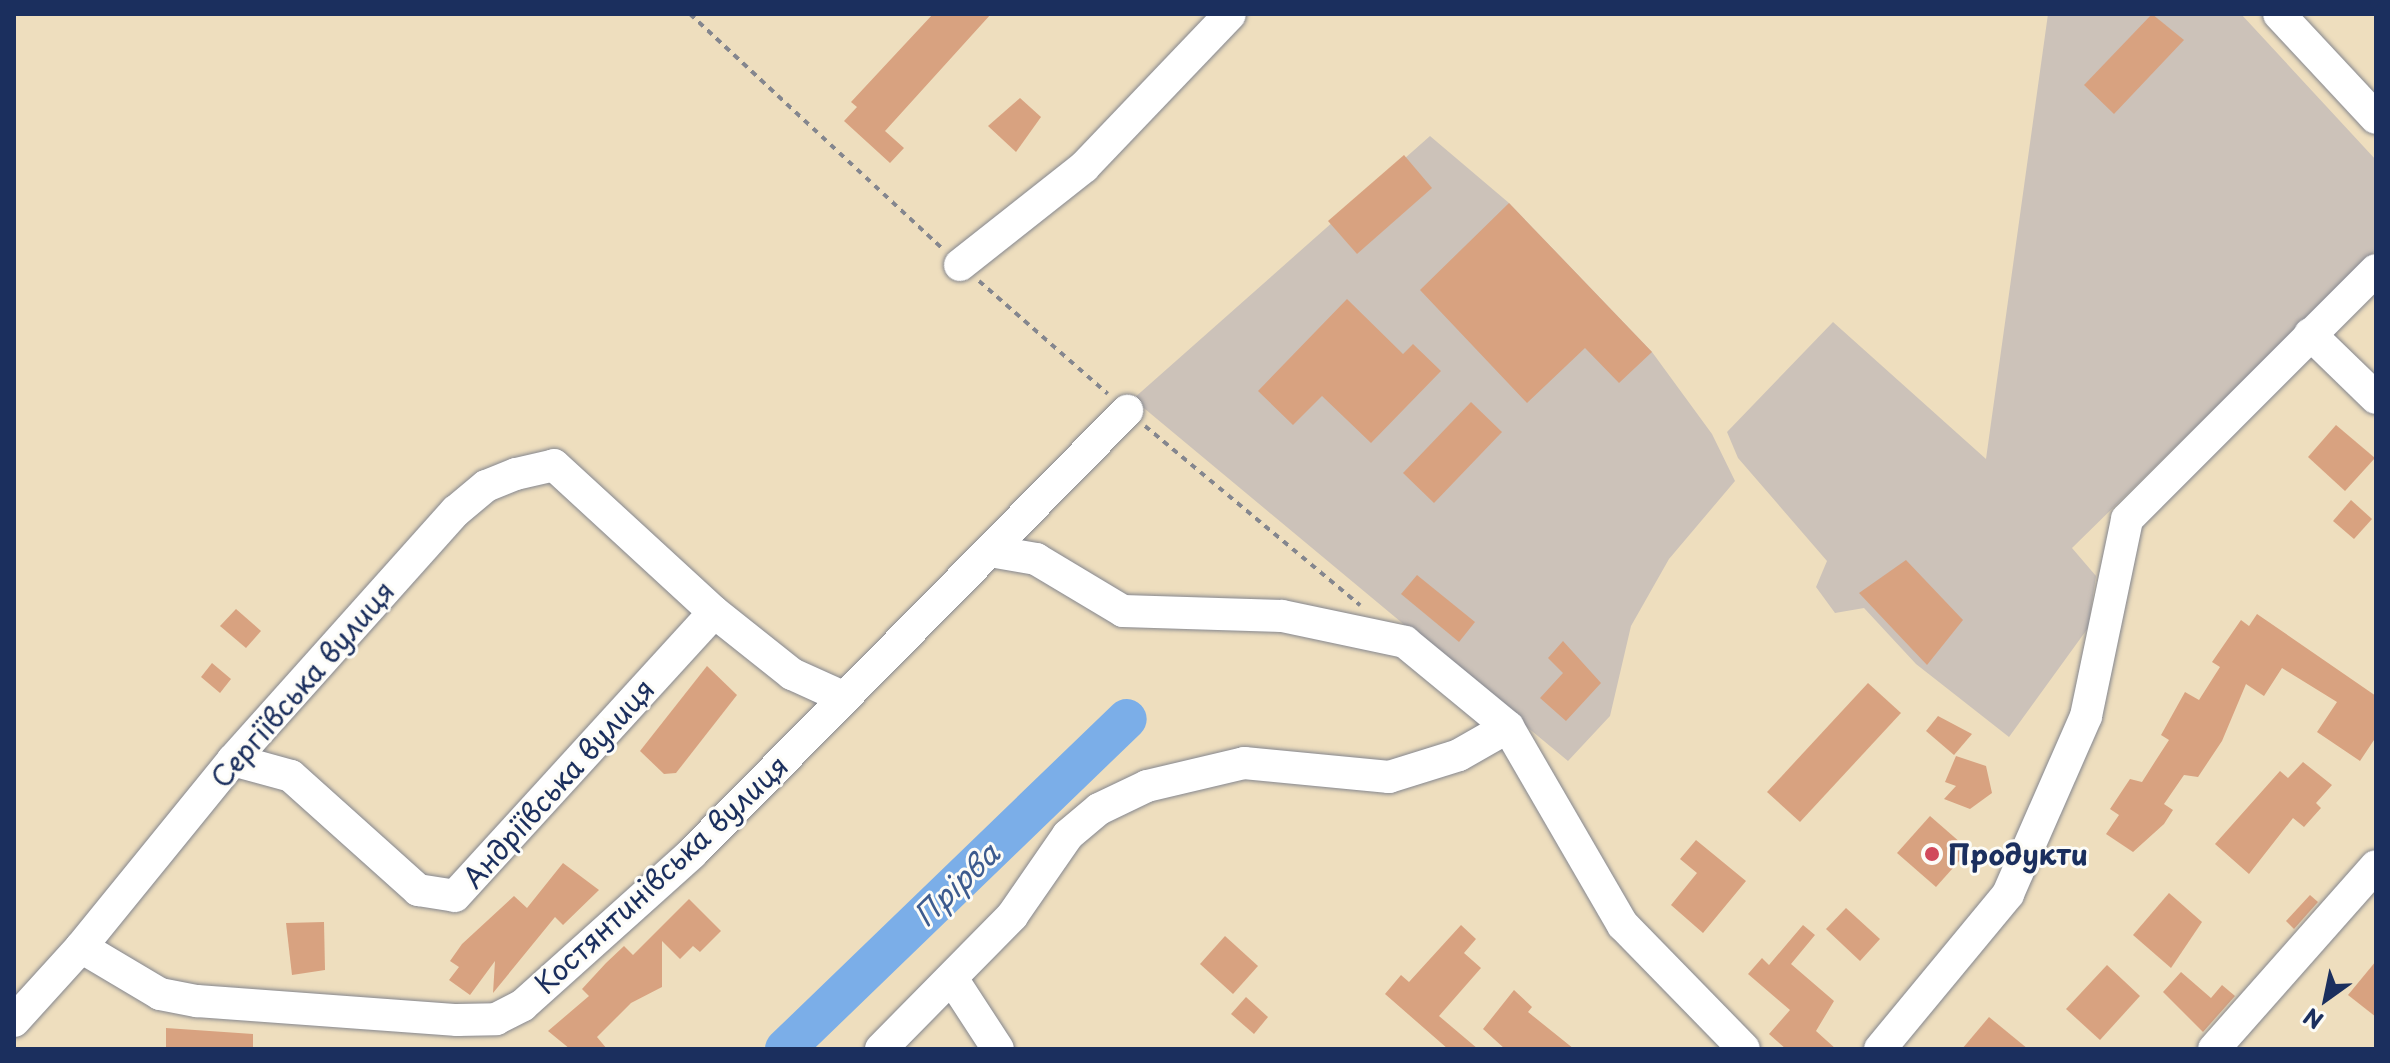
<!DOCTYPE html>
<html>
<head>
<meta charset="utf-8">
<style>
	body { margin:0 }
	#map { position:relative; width:2390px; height:1063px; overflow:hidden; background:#eedebe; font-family:"Playpen Sans",sans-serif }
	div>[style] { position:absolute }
	.industrial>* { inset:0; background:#ccc2b9 }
	.river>* { height:40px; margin:-20px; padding:0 20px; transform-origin:20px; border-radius:20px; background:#7baee8 }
	.building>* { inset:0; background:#d8a280 }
	.path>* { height:4px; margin-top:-2px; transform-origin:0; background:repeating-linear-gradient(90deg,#84868e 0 6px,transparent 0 12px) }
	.roads { filter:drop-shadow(0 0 2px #84868e) drop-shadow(0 0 2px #84868e) }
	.minor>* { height:32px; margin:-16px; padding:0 16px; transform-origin:16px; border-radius:16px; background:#fff }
	.dots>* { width:22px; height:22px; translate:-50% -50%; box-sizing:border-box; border:4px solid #fdfcf7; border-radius:50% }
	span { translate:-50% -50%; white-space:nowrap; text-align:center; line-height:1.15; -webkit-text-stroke:6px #fdfcf7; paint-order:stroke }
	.street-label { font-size:28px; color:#1b2f5e }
	.poi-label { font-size:28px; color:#1b2f5e; font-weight:700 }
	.left { translate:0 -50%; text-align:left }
	.water-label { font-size:30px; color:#3d5b8e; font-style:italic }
	.frame { position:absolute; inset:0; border:16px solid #1b2f5e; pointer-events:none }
	.north { position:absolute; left:2286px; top:959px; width:80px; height:80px; -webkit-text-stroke:6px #fdfcf7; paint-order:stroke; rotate:213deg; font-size:22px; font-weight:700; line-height:32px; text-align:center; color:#1b2f5e }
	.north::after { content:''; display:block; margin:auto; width:28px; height:36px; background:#1b2f5e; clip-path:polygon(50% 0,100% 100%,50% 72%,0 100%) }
</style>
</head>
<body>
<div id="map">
	<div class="industrial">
		<div style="clip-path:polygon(2048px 14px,2241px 14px,2376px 160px,2376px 250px,2072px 548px,2096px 576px,2088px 628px,2009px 737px,1916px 664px,1864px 608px,1835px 613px,1816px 587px,1827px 561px,1738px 458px,1727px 432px,1833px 322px,1986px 459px)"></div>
		<div style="clip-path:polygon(1430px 136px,1509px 203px,1652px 352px,1712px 434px,1735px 481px,1669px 559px,1631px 626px,1610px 716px,1568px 761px,1133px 399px)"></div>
	</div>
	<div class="river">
		<div style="left:785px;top:1049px;width:475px;rotate:-44deg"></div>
	</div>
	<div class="building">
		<div style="clip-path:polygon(933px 14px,991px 14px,885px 131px,904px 148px,890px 163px,844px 121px,857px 107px,851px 102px)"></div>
		<div style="clip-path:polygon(2152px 14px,2184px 40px,2114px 114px,2084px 85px)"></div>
		<div style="clip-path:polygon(1020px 98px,1041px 117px,1016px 152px,988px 126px)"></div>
		<div style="clip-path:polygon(1404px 155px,1432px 188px,1357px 254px,1328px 221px)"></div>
		<div style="clip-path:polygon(1509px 203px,1652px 352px,1619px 383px,1585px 348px,1527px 403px,1420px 290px)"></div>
		<div style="clip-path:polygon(1347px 299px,1403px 354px,1413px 344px,1441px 371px,1371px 443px,1322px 396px,1293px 425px,1258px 391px)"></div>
		<div style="clip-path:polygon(1471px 402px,1502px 432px,1434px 503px,1403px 473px)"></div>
		<div style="clip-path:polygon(2336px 425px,2375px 458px,2345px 491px,2308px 457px)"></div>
		<div style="clip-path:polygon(2351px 500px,2372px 519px,2354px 539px,2333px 521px)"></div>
		<div style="clip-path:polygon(1906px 560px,1963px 620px,1927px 665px,1859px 593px)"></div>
		<div style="clip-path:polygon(1417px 575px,1475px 622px,1459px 642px,1401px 594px)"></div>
		<div style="clip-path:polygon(236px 609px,261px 631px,246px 648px,220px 626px)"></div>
		<div style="clip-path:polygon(2257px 614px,2376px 696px,2376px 737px,2360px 761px,2317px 732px,2337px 702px,2282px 668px,2264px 696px,2246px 684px,2222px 741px,2198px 777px,2184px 775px,2164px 804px,2173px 810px,2164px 824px,2133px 852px,2106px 834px,2119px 815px,2110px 809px,2130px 779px,2142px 782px,2156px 760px,2169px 740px,2161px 735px,2185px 692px,2199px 700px,2220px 667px,2212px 662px,2241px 620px,2249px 626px)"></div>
		<div style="clip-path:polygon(1563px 641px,1601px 683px,1566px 721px,1540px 698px,1563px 673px,1548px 658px)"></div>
		<div style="clip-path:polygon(212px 663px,231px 679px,220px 693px,201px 677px)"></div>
		<div style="clip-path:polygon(707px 666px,737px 695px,676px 773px,664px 774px,640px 751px)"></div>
		<div style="clip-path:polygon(1868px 683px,1901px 713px,1800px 822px,1767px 792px)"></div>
		<div style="clip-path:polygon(1938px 716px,1972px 734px,1954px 755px,1926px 731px)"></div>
		<div style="clip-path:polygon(1956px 756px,1986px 766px,1992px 793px,1970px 809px,1944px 799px,1956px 786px,1945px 782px)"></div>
		<div style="clip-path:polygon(2303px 762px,2332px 785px,2316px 803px,2321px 808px,2304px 827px,2293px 818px,2249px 874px,2215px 844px,2280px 771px,2288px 778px)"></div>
		<div style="clip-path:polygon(1930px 816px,1969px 850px,1936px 887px,1897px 853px)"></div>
		<div style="clip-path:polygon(1696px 840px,1746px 881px,1703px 933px,1671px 905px,1697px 873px,1680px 859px)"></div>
		<div style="clip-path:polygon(563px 863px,599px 890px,563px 925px,555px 917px,493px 993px,495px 961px,470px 995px,449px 980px,459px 967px,450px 961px,462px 944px,514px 896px,527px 908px)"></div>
		<div style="clip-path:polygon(2169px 893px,2202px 922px,2171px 968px,2133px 935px)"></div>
		<div style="clip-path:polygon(2310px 895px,2318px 902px,2294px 929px,2286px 921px)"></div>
		<div style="clip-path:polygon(689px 899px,721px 931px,700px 952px,693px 946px,680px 959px,662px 941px,662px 987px,631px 1003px,597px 1037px,607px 1049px,570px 1049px,548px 1031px,589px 996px,582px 989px,606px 963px,624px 946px,633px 955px)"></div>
		<div style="clip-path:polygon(1846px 908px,1880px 939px,1860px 961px,1826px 929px)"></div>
		<div style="clip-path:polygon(324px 922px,325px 970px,292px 975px,286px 923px)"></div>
		<div style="clip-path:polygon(1461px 925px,1476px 939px,1464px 953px,1481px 968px,1439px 1016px,1478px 1049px,1448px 1049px,1385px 994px,1401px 975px,1409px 982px)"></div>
		<div style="clip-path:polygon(1803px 925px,1815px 935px,1791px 964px,1834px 1001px,1816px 1031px,1836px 1049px,1786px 1049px,1769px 1034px,1790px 1010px,1748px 974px,1762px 958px,1769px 965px)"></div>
		<div style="clip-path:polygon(1225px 936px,1258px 966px,1233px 994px,1200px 964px)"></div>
		<div style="clip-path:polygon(2376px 961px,2376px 1017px,2348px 995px)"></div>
		<div style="clip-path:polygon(2107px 965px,2140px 996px,2100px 1040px,2066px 1009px)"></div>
		<div style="clip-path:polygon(2181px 972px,2211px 998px,2222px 985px,2235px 996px,2203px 1032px,2163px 992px)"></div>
		<div style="clip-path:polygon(1514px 990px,1532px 1007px,1528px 1012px,1574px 1049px,1505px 1049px,1483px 1029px)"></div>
		<div style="clip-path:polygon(1246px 997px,1268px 1017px,1254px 1034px,1231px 1014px)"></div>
		<div style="clip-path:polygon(1989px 1017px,2028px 1049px,1962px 1049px)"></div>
		<div style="clip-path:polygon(166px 1028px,253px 1034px,253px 1049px,166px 1049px)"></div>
	</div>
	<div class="path">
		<div style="left:690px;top:14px;width:345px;rotate:42.9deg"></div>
		<div style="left:979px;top:281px;width:171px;rotate:41.2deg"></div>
		<div style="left:1145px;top:426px;width:280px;rotate:39.8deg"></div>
	</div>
	<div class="roads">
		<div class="minor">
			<div style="left:2279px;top:14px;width:142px;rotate:47deg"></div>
			<div style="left:960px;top:265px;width:158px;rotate:-38.3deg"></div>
			<div style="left:1084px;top:167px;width:211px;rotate:-46.3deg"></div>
			<div style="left:2310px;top:334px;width:92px;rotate:44.1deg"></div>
			<div style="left:990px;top:551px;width:47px;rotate:9.9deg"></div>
			<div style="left:1036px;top:559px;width:101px;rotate:30.9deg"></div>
			<div style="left:1123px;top:611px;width:159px;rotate:1.8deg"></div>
			<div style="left:1282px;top:616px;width:126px;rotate:11.9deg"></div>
			<div style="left:1405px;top:642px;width:134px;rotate:39.5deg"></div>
			<div style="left:1508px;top:727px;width:229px;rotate:59.9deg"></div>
			<div style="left:1623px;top:925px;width:173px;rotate:45.7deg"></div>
			<div style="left:233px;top:760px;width:60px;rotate:15.4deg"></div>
			<div style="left:291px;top:776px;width:171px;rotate:41.9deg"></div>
			<div style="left:418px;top:890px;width:37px;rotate:9deg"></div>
			<div style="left:455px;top:896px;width:384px;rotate:-47.6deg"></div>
			<div style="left:81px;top:947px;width:241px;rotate:-50.9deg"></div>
			<div style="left:233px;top:760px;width:334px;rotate:-48.2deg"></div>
			<div style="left:456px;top:511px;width:39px;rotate:-40deg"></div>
			<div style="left:486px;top:486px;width:32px;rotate:-22deg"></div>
			<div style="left:516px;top:474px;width:39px;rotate:-13deg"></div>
			<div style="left:554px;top:465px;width:217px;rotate:42.6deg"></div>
			<div style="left:714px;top:612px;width:100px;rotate:38.5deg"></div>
			<div style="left:792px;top:674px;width:56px;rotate:24.3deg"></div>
			<div style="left:953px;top:980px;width:82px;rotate:56.9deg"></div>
			<div style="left:14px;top:1021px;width:100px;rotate:-47.8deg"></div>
			<div style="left:81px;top:947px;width:92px;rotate:30.7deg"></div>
			<div style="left:160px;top:994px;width:38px;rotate:11deg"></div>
			<div style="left:197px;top:1001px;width:261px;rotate:4.2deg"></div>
			<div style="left:457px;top:1020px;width:39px;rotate:-1deg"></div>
			<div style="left:496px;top:1019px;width:30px;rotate:-27deg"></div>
			<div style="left:523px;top:1005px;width:226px;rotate:-41.9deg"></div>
			<div style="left:691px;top:854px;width:622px;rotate:-45.46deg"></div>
			<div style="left:881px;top:1049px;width:187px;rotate:-45.4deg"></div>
			<div style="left:1012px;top:916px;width:98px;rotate:-55.3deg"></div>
			<div style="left:1068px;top:835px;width:40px;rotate:-40deg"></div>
			<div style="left:1099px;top:809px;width:53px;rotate:-25.6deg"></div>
			<div style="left:1147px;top:786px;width:100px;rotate:-13.3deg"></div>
			<div style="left:1244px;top:763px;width:146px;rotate:5.5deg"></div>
			<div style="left:1389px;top:777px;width:73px;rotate:-17.4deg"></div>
			<div style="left:1459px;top:755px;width:56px;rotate:-29.7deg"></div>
			<div style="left:1880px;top:1049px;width:201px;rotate:-50.4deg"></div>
			<div style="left:2008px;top:894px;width:194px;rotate:-66.3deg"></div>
			<div style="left:2086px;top:716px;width:201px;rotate:-78.2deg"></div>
			<div style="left:2127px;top:519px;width:352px;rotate:-45deg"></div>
			<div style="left:2214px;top:1049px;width:244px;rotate:-48.5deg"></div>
		</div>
	</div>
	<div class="dots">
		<div style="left:1932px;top:854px;background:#d1495b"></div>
	</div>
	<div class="street-label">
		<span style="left:302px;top:684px;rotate:-49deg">Сергіївська вулиця</span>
		<span style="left:558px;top:783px;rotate:-48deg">Андріївська вулиця</span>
		<span style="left:661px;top:874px;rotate:-43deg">Костянтинівська вулиця</span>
	</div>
	<div class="poi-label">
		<span class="left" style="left:1948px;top:854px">Продукти</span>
	</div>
	<div class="water-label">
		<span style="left:956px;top:884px;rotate:-44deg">Прірва</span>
	</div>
	<div class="frame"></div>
	<div class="north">N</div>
</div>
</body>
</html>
